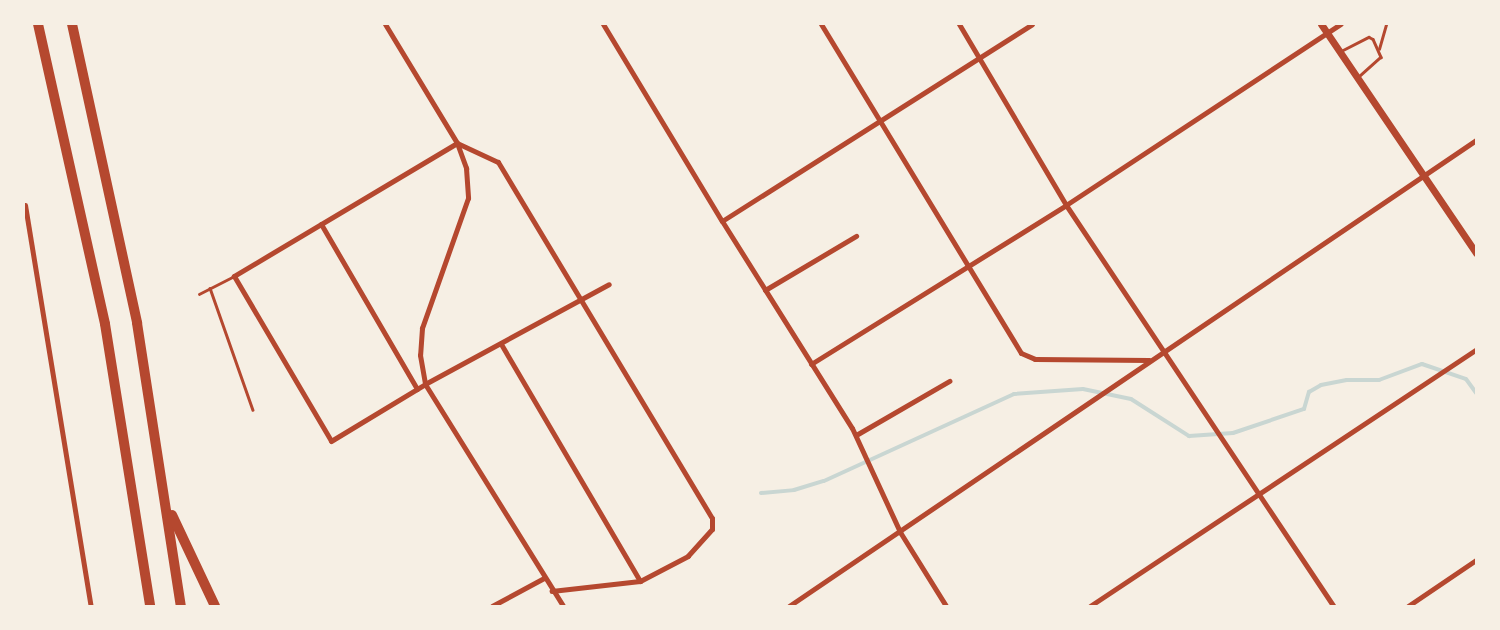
<!DOCTYPE html>
<html>
<head>
<meta charset="utf-8">
<style>
	body { margin:0 }
	#map { position:relative; width:1500px; height:630px; overflow:hidden; background:#f6efe4; font-family:"Archivo Narrow",sans-serif }
	div>[style] { position:absolute }
	.stream>* { height:4px; margin:-2px; padding:0 2px; transform-origin:2px; border-radius:2px; background:#c9d6d2 }
	.service>* { height:2.5px; margin:-1.25px; padding:0 1.25px; transform-origin:1.25px; border-radius:1.25px; background:#b5482f }
	.minor>* { height:5px; margin:-2.5px; padding:0 2.5px; transform-origin:2.5px; border-radius:2.5px; background:#b5482f }
	.tertiary>* { height:7px; margin:-3.5px; padding:0 3.5px; transform-origin:3.5px; border-radius:3.5px; background:#b5482f }
	.motorway>* { height:10px; margin:-5px; padding:0 5px; transform-origin:5px; border-radius:5px; background:#b5482f }
	span { translate:-50% -50%; white-space:nowrap; text-align:center; line-height:1.15; -webkit-text-stroke:4.5px #f6efe4; paint-order:stroke }
	.frame { position:absolute; inset:0; border:25px solid #f6efe4; pointer-events:none }
</style>
</head>
<body>
<div id="map">
	<div class="stream">
		<div style="left:761px;top:493px;width:33px;rotate:-5deg"></div>
		<div style="left:794px;top:490px;width:31px;rotate:-17deg"></div>
		<div style="left:824px;top:481px;width:209px;rotate:-24.6deg"></div>
		<div style="left:1014px;top:394px;width:69px;rotate:-4.1deg"></div>
		<div style="left:1083px;top:389px;width:49px;rotate:11.8deg"></div>
		<div style="left:1131px;top:399px;width:69px;rotate:32.5deg"></div>
		<div style="left:1189px;top:436px;width:44px;rotate:-3.9deg"></div>
		<div style="left:1233px;top:433px;width:75px;rotate:-18.7deg"></div>
		<div style="left:1304px;top:409px;width:18px;rotate:-74deg"></div>
		<div style="left:1309px;top:392px;width:14px;rotate:-30deg"></div>
		<div style="left:1321px;top:385px;width:26px;rotate:-11deg"></div>
		<div style="left:1347px;top:380px;width:32px"></div>
		<div style="left:1379px;top:380px;width:46px;rotate:-20.4deg"></div>
		<div style="left:1422px;top:364px;width:46px;rotate:18.8deg"></div>
		<div style="left:1466px;top:379px;width:17px;rotate:54deg"></div>
	</div>
	<div class="service">
		<div style="left:1379px;top:49px;width:26px;rotate:-74deg"></div>
		<div style="left:1341px;top:51px;width:31px;rotate:-27deg"></div>
		<div style="left:1369px;top:37px;width:4px;rotate:27deg"></div>
		<div style="left:1373px;top:39px;width:20px;rotate:66deg"></div>
		<div style="left:1381px;top:57px;width:31px;rotate:138deg"></div>
		<div style="left:210px;top:288px;width:129px;rotate:70.6deg"></div>
		<div style="left:199px;top:294px;width:38px;rotate:-27deg"></div>
	</div>
	<div class="minor">
		<div style="left:385px;top:24px;width:139px;rotate:58.8deg"></div>
		<div style="left:457px;top:143px;width:27px;rotate:70deg"></div>
		<div style="left:466px;top:168px;width:30px;rotate:86deg"></div>
		<div style="left:468px;top:198px;width:138px;rotate:109.5deg"></div>
		<div style="left:422px;top:328px;width:27px;rotate:94deg"></div>
		<div style="left:420px;top:355px;width:29px;rotate:80deg"></div>
		<div style="left:425px;top:384px;width:261px;rotate:58.1deg"></div>
		<div style="left:603px;top:24px;width:230px;rotate:58.9deg"></div>
		<div style="left:722px;top:221px;width:244px;rotate:57.9deg"></div>
		<div style="left:852px;top:428px;width:115px;rotate:65.2deg"></div>
		<div style="left:900px;top:532px;width:87px;rotate:58.1deg"></div>
		<div style="left:821px;top:24px;width:385px;rotate:58.7deg"></div>
		<div style="left:1021px;top:353px;width:15px;rotate:23deg"></div>
		<div style="left:1035px;top:359px;width:114px;rotate:0.5deg"></div>
		<div style="left:959px;top:24px;width:210px;rotate:59.4deg"></div>
		<div style="left:1066px;top:205px;width:482px;rotate:56.3deg"></div>
		<div style="left:457px;top:143px;width:260px;rotate:149.2deg"></div>
		<div style="left:234px;top:276px;width:191px;rotate:59.5deg"></div>
		<div style="left:331px;top:441px;width:110px;rotate:-31.2deg"></div>
		<div style="left:425px;top:384px;width:209px;rotate:-28.5deg"></div>
		<div style="left:457px;top:143px;width:45px;rotate:24.9deg"></div>
		<div style="left:498px;top:162px;width:415px;rotate:59deg"></div>
		<div style="left:712px;top:518px;width:11px;rotate:90deg"></div>
		<div style="left:712px;top:529px;width:36px;rotate:132deg"></div>
		<div style="left:688px;top:556px;width:54px;rotate:152.5deg"></div>
		<div style="left:640px;top:581px;width:89px;rotate:173.5deg"></div>
		<div style="left:25px;top:205px;width:406px;rotate:80.7deg"></div>
		<div style="left:722px;top:221px;width:367px;rotate:-32.4deg"></div>
		<div style="left:321px;top:224px;width:191px;rotate:59.8deg"></div>
		<div style="left:765px;top:290px;width:106px;rotate:-30.7deg"></div>
		<div style="left:501px;top:344px;width:275px;rotate:59.6deg"></div>
		<div style="left:811px;top:364px;width:301px;rotate:-31.9deg"></div>
		<div style="left:1066px;top:205px;width:329px;rotate:-33.4deg"></div>
		<div style="left:856px;top:435px;width:108px;rotate:-30.1deg"></div>
		<div style="left:492px;top:606px;width:59px;rotate:-28.3deg"></div>
		<div style="left:789px;top:606px;width:830px;rotate:-34.15deg"></div>
		<div style="left:1090px;top:606px;width:463px;rotate:-33.6deg"></div>
		<div style="left:1408px;top:606px;width:82px;rotate:-34.1deg"></div>
	</div>
	<div class="tertiary">
		<div style="left:1321px;top:24px;width:277px;rotate:55.9deg"></div>
	</div>
	<div class="motorway">
		<div style="left:38px;top:24px;width:307px;rotate:77.4deg"></div>
		<div style="left:105px;top:324px;width:286px;rotate:80.9deg"></div>
		<div style="left:72px;top:24px;width:306px;rotate:77.7deg"></div>
		<div style="left:137px;top:323px;width:286px;rotate:81.2deg"></div>
		<div style="left:172px;top:515px;width:101px;rotate:64.7deg"></div>
	</div>
	<div class="frame"></div>
</div>
</body>
</html>
